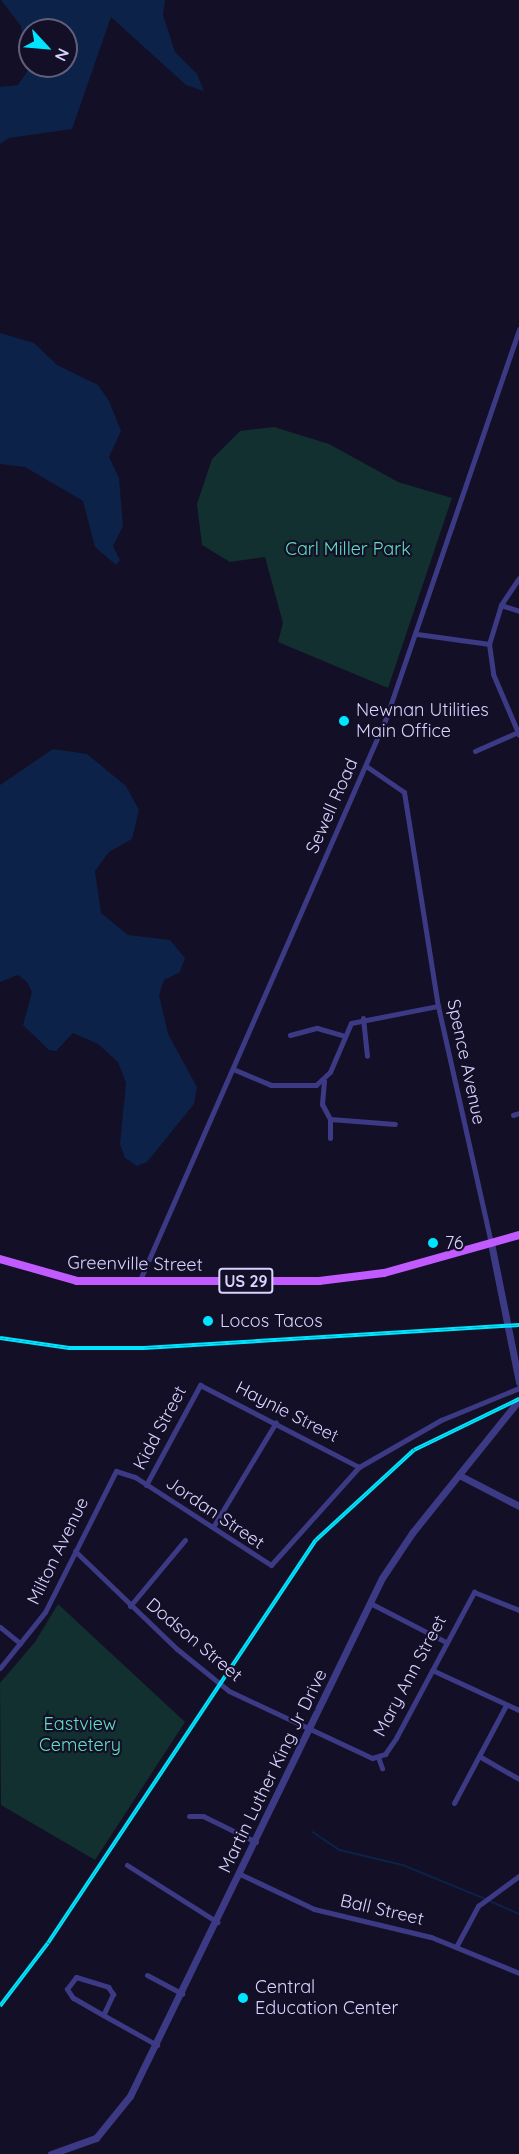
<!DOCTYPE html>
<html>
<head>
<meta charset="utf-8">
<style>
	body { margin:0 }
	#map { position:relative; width:519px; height:2154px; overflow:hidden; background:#130f26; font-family:Quicksand,sans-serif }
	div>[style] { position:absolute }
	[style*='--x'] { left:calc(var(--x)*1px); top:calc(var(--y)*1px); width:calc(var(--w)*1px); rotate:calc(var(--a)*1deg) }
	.green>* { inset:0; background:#12302f }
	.water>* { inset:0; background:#0c2248 }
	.stream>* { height:1.5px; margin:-0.75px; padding:0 0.75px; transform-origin:0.75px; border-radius:0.75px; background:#0c2248 }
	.minor>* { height:5px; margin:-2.5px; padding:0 2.5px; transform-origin:2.5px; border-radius:2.5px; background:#3d3a85 }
	.tertiary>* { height:7px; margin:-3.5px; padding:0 3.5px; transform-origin:3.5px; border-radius:3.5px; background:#3d3a85 }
	.primary>* { height:8px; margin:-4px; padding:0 4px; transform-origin:4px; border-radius:4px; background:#c25bff }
	.rail>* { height:4px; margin-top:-2px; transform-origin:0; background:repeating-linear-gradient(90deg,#130f26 0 4.5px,#00e5ff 0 9px); box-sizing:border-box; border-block:2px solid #00e5ff }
	.dots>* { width:16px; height:16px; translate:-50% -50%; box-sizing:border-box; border:3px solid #130f26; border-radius:50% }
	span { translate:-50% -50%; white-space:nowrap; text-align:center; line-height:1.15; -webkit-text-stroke:4.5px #130f26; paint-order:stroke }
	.shield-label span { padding:2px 4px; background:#130f26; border:2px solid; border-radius:4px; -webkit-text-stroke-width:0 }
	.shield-label { font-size:16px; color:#d9d4ff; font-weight:700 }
	.park-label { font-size:18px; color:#5fe0c0 }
	.poi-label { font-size:18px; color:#d9d4ff }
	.left { translate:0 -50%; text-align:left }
	.street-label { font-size:18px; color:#d9d4ff }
	.north { position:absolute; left:18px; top:18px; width:60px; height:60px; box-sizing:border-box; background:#130f26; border:2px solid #625e7d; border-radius:50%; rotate:116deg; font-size:16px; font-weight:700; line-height:24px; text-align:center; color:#d9d4ff }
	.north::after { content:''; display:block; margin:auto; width:21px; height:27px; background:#00e5ff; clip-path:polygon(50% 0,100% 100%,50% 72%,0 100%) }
</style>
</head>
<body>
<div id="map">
	<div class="green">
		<i style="clip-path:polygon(274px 427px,329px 444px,398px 482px,452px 498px,388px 688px,278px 642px,283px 623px,265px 557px,230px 562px,202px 545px,197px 504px,212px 459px,240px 431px)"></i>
		<i style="clip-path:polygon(58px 1604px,185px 1722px,95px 1860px,1px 1805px,0 1683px,35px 1642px)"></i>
	</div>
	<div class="water">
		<i style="clip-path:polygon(evenodd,1px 0,165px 0,163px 15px,175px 52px,197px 74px,204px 91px,186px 85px,111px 17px,72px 129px,9px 138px,0 144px,0 87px,18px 85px,28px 70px,21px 26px,1px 0,30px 30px,66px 30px,66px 66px,30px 66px,30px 30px)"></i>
		<i style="clip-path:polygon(0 333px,34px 343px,57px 365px,98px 385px,109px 401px,121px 431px,109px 457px,119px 478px,123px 526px,113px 546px,120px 560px,116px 565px,95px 547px,83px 501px,25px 467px,0 464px)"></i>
		<i style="clip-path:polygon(53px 749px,87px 754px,126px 786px,139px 810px,132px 839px,109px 852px,95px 871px,101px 913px,128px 935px,170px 940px,185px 958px,180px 972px,164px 980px,159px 995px,168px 1034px,197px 1087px,194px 1104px,147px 1162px,137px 1166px,125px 1158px,120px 1144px,126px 1083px,118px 1062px,98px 1044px,73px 1033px,56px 1051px,49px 1050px,23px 1025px,32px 992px,27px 982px,18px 975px,0 982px,0 785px)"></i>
	</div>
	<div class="stream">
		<i style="--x:313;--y:1832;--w:32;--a:34"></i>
		<i style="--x:340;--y:1850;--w:65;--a:13.4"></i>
		<i style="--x:403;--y:1865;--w:90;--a:22.3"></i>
		<i style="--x:490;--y:1901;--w:32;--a:24"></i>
	</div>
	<div class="minor">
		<i style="--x:519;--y:578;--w:32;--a:124"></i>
		<i style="--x:501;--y:605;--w:41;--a:107.1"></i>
		<i style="--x:489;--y:644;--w:30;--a:82"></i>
		<i style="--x:493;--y:674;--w:66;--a:66.9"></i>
		<i style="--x:501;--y:605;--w:19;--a:18"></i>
		<i style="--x:417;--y:634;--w:73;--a:7.9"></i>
		<i style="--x:475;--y:751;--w:47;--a:-23.8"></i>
		<i style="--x:366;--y:766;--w:46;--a:34.4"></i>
		<i style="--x:404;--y:792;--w:217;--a:81"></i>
		<i style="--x:438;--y:1006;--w:243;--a:77.4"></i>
		<i style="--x:363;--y:1018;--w:38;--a:84"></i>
		<i style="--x:290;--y:1035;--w:28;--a:-15"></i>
		<i style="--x:317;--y:1028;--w:26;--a:16"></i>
		<i style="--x:233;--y:1069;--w:41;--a:22.8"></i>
		<i style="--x:271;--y:1085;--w:45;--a:0"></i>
		<i style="--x:316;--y:1085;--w:19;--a:-43"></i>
		<i style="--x:330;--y:1072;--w:53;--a:-66.8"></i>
		<i style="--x:351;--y:1023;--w:89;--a:-11.1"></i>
		<i style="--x:324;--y:1081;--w:23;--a:95"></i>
		<i style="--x:322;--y:1104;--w:17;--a:62"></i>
		<i style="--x:330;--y:1119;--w:65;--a:4.4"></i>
		<i style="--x:513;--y:1115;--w:6;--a:-18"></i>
		<i style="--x:330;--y:1138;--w:19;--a:-90"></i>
		<i style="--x:139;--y:1282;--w:616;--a:-66.35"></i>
		<i style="--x:386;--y:718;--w:411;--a:-71.1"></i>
		<i style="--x:146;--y:1485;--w:114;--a:-61.6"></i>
		<i style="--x:200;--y:1385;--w:179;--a:27.3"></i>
		<i style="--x:213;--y:1527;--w:122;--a:-59"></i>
		<i style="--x:75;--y:1551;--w:141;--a:43.9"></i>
		<i style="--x:177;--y:1649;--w:67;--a:38.9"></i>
		<i style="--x:229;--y:1691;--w:158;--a:25.1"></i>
		<i style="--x:372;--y:1758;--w:14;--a:-17"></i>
		<i style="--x:385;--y:1754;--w:19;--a:-55"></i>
		<i style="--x:396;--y:1738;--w:166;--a:-61.9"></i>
		<i style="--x:474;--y:1592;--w:48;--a:21.8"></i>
		<i style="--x:370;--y:1603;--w:85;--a:27.2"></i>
		<i style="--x:130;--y:1606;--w:86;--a:-50.2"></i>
		<i style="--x:0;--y:1627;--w:26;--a:39"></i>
		<i style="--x:0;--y:1668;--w:72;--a:-51.2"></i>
		<i style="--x:45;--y:1612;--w:158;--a:-63.3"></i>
		<i style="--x:116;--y:1471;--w:20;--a:18"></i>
		<i style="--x:135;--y:1477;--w:162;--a:32.9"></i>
		<i style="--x:271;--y:1565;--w:132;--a:-48.1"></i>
		<i style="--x:359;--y:1467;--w:95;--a:-29.8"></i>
		<i style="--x:441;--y:1420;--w:84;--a:-22.3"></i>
		<i style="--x:432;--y:1670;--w:96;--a:24.7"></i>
		<i style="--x:479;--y:1756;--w:46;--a:29.9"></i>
		<i style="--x:378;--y:1757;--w:12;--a:70"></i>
		<i style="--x:454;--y:1803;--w:111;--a:-62"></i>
		<i style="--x:189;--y:1816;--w:14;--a:0"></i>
		<i style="--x:203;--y:1816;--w:59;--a:26.1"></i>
		<i style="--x:127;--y:1865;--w:107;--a:32.3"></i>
		<i style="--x:240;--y:1874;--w:82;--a:25.3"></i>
		<i style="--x:314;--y:1909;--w:120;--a:13.5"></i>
		<i style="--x:431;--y:1937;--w:95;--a:22.2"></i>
		<i style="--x:456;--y:1947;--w:47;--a:-61.8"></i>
		<i style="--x:478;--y:1906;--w:51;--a:-36.2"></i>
		<i style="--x:147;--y:1975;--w:40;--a:28"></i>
		<i style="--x:76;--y:1977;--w:34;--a:17"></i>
		<i style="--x:108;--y:1987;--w:9;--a:54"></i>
		<i style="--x:113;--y:1994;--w:23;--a:115"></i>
		<i style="--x:103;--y:2015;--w:34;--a:-150"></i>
		<i style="--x:73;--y:1998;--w:11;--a:-124"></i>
		<i style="--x:67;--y:1989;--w:15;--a:-53"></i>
		<i style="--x:103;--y:2015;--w:62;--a:29.1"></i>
	</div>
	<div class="tertiary">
		<i style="--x:491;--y:1243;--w:142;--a:78.6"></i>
		<i style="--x:459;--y:1475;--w:68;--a:27.3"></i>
		<i style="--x:51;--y:2154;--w:48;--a:-19.6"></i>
		<i style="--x:96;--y:2138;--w:54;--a:-51"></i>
		<i style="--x:130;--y:2096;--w:576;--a:-64.06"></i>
		<i style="--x:382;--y:1578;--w:54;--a:-56.3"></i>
		<i style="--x:412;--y:1533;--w:171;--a:-51.2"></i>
	</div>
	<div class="primary">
		<i style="--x:0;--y:1259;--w:80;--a:15.9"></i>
		<i style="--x:77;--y:1281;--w:242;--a:0"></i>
		<i style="--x:319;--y:1281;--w:65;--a:-7"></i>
		<i style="--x:384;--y:1273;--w:140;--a:-15.7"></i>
	</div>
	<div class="rail">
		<i style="--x:0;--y:1338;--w:70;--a:8.2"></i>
		<i style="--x:69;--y:1348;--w:75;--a:0"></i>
		<i style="--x:144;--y:1348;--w:376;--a:-3.5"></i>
		<i style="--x:0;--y:2006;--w:79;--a:-52.7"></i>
		<i style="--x:48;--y:1943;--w:484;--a:-56.4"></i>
		<i style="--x:316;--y:1540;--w:133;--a:-42.6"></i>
		<i style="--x:414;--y:1450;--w:117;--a:-25.9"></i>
	</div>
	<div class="dots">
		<i style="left:344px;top:721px;background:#00e5ff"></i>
		<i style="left:433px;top:1243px;background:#00e5ff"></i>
		<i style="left:208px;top:1321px;background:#00e5ff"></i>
		<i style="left:243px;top:1998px;background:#00e5ff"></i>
	</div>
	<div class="shield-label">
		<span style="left:246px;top:1281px">US 29</span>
	</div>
	<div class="park-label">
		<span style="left:348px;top:549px">Carl Miller Park</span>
		<span style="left:80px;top:1735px">Eastview<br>Cemetery</span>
	</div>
	<div class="poi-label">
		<span class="left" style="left:356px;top:721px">Newnan Utilities<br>Main Office</span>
		<span class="left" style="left:445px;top:1243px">76</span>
		<span class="left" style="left:220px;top:1321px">Locos Tacos</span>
		<span class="left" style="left:255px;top:1998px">Central<br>Education Center</span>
	</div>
	<div class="street-label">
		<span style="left:332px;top:806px;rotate:-66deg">Sewell Road</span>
		<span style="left:466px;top:1062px;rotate:78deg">Spence Avenue</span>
		<span style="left:135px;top:1264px;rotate:1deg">Greenville Street</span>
		<span style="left:287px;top:1412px;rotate:27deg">Haynie Street</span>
		<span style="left:160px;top:1428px;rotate:-62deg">Kidd Street</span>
		<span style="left:215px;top:1513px;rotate:34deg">Jordan Street</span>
		<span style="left:58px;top:1551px;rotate:-64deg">Milton Avenue</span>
		<span style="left:194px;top:1640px;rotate:40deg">Dodson Street</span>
		<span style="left:410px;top:1676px;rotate:-62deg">Mary Ann Street</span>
		<span style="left:273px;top:1771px;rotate:-64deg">Martin Luther King Jr Drive</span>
		<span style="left:382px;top:1910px;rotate:13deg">Ball Street</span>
	</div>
	<div class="north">N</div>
</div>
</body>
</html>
